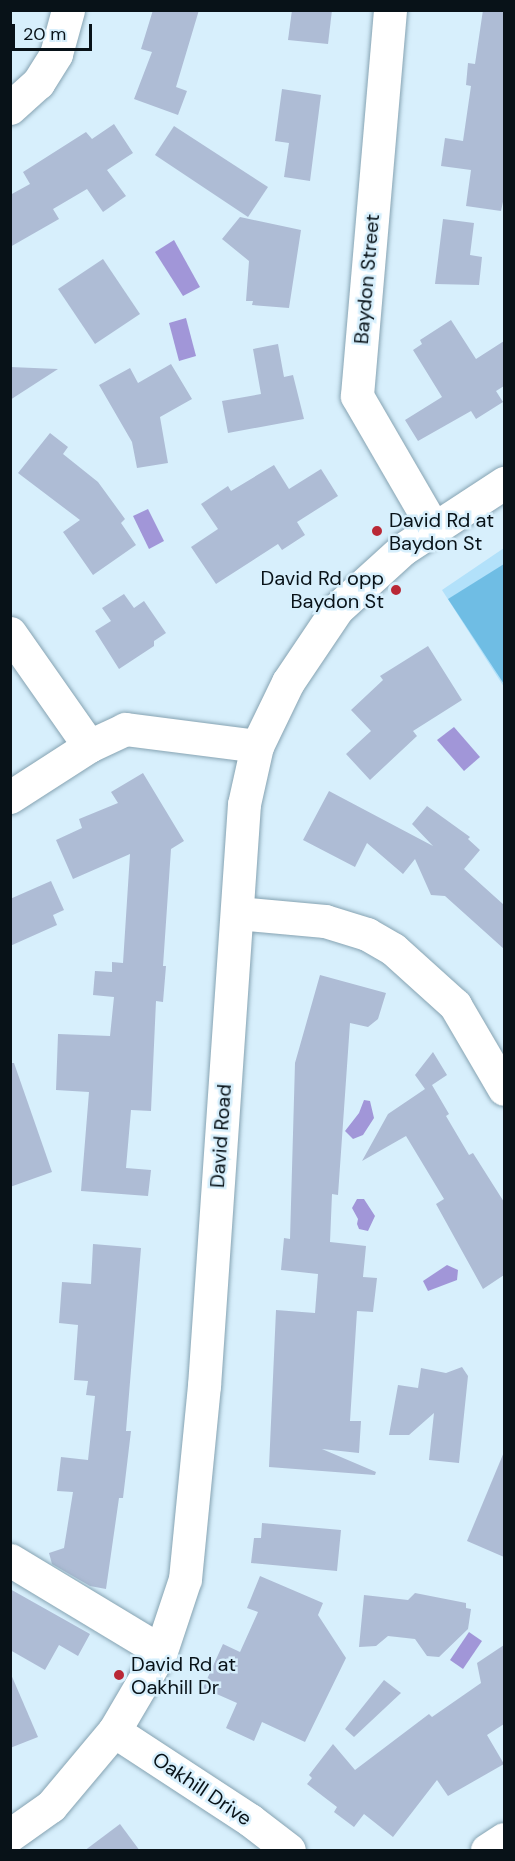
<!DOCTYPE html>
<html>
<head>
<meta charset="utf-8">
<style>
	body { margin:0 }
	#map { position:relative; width:515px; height:1861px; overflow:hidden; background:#d7effc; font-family:"DM Sans",sans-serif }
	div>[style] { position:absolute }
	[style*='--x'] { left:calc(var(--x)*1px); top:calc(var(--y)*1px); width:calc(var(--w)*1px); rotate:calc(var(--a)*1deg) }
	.green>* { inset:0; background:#b2e1fa }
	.forest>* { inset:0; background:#6fbde4 }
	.water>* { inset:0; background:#a196d8 }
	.building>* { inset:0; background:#aebcd5 }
	.roads { filter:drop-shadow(0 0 2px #86a3b2) drop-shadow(0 0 2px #86a3b2) }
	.minor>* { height:33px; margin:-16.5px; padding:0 16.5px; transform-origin:16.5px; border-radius:16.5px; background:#fff }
	.dots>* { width:16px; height:16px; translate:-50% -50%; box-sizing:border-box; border:3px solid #d7effc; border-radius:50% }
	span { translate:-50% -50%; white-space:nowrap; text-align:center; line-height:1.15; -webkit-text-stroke:5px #d7effc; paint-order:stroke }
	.street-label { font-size:20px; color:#081218 }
	.poi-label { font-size:20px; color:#081218 }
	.left { translate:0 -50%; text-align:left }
	.right { translate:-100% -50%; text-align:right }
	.frame { position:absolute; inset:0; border:12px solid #081218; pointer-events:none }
	.scale { position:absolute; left:12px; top:24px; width:80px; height:27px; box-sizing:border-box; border:3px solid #081218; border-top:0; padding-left:8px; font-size:18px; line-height:21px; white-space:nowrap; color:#081218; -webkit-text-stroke:4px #d7effc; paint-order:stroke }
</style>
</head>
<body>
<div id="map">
	<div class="green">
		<i style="clip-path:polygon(504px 548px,504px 687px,442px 590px)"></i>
	</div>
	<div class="forest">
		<i style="clip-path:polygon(504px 564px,504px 684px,448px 599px)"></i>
	</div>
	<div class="water">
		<i style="clip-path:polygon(174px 240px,200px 287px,183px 296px,155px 252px)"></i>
		<i style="clip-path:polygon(186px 318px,196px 356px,179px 361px,169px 323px)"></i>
		<i style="clip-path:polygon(148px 509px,164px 541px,149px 549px,133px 516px)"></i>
		<i style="clip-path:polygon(454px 727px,480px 757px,464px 771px,437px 740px)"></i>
		<i style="clip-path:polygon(364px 1100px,370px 1101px,374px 1118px,363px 1135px,353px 1139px,345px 1131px,359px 1113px)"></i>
		<i style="clip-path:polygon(357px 1199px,364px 1199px,375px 1216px,368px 1231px,359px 1229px,357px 1224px,358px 1219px,352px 1208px)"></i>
		<i style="clip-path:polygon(447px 1265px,458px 1270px,457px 1280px,428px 1291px,423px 1281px)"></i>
		<i style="clip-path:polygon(469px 1632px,482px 1641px,463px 1669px,450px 1660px)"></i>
	</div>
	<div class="building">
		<i style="clip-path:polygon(153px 10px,199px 10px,176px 87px,187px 91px,178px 115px,134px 99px,152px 52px,141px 49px)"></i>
		<i style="clip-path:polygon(292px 10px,332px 10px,328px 44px,288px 40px)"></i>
		<i style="clip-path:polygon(483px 10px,504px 10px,504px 197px,501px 211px,466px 206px,471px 170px,441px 166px,445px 138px,463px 141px,471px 86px,466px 85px,468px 63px,475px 64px)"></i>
		<i style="clip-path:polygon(282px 89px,321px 95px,310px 181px,284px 177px,289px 143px,275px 141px)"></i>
		<i style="clip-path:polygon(114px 124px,133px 153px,107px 170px,126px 196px,103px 212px,87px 189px,53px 209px,59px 219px,10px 247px,10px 195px,30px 184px,23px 172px,86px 132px,92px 139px)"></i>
		<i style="clip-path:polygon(174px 126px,268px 187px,248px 217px,155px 155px)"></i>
		<i style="clip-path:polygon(240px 217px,301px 230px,289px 308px,252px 305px,253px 301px,246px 301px,249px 261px,222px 239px)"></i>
		<i style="clip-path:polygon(443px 219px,474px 223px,470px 255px,482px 257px,479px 285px,435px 284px)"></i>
		<i style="clip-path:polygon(103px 259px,140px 314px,95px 344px,58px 289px)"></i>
		<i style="clip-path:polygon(451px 320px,476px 359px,504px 341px,504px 386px,496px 391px,503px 402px,476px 419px,471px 411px,418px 441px,405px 420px,442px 397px,413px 350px,422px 344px,420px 340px)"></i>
		<i style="clip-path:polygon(278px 344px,284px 377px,293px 375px,304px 419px,228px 433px,222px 401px,261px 394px,253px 349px)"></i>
		<i style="clip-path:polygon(171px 364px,192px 399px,160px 417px,168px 463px,137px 468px,132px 442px,99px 385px,130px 368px,138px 383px)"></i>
		<i style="clip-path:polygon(10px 367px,58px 369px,10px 400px)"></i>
		<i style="clip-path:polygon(50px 433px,68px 447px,63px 454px,98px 482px,125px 519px,121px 523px,136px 545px,93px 575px,63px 532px,80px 520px,18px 473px)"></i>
		<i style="clip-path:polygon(274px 465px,289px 489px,321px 469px,338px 496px,297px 522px,305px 535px,282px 550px,278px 544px,216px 584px,191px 547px,218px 529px,201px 504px,228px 486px,231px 491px)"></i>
		<i style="clip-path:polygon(124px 594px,134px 608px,144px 601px,166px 633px,154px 641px,154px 646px,119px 669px,95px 631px,111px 621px,102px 608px)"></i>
		<i style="clip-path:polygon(428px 646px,462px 700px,413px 731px,417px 736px,370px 780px,346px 754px,371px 731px,351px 710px,383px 680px,380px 676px)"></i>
		<i style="clip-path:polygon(143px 773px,184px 841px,171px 849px,163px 966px,166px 966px,163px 1002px,156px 1001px,151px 1111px,131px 1110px,126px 1168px,151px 1170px,148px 1196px,81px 1191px,89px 1092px,56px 1090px,58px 1034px,110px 1036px,114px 997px,93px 995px,95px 971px,112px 972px,112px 962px,123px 963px,130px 854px,73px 879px,56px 840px,82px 828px,79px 819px,118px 803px,111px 792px)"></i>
		<i style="clip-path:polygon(329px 791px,433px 846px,412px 824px,427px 806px,470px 837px,468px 839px,480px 850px,464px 869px,504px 905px,504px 949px,445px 896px,431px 895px,415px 859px,403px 874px,367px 843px,355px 867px,303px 840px)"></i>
		<i style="clip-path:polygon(51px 881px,64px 910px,53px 915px,57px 925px,10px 946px,10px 899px)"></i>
		<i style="clip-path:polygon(320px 975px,386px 993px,378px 1019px,368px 1027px,350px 1023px,338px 1195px,332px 1194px,330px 1242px,366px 1246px,363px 1277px,377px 1278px,373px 1312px,357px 1311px,350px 1421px,361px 1421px,359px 1453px,322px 1449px,376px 1472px,375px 1475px,269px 1467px,276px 1310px,315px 1313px,318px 1274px,281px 1270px,284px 1238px,290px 1239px,295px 1063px)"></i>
		<i style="clip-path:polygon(433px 1052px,447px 1075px,432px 1085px,449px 1114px,446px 1116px,469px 1155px,473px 1153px,504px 1202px,504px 1275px,483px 1289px,436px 1204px,444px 1199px,406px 1136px,362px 1161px,388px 1114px,425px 1089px,415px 1075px)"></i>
		<i style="clip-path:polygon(10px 1063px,14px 1063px,52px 1172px,10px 1187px)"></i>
		<i style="clip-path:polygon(93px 1244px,141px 1248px,126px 1431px,131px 1431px,123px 1498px,119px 1498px,106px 1589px,90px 1586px,52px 1564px,49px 1553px,64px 1548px,73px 1492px,57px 1491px,61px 1457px,88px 1460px,95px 1396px,86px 1395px,88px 1381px,74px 1380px,78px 1325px,59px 1323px,62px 1282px,91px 1284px)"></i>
		<i style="clip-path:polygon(462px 1367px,468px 1376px,459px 1463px,429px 1460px,434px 1413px,409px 1435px,389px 1435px,398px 1385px,418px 1388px,421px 1368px,446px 1373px)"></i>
		<i style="clip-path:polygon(504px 1452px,504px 1557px,467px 1541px)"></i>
		<i style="clip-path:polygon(262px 1523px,341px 1530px,337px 1571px,251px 1563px,254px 1538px,261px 1538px)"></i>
		<i style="clip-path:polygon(260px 1576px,323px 1603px,318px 1615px,346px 1658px,305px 1742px,262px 1722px,254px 1741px,226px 1728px,237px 1703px,203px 1688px,223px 1644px,240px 1652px,258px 1612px,247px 1608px)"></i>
		<i style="clip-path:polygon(10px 1589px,90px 1634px,78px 1656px,59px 1645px,45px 1670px,10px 1650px)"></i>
		<i style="clip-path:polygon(415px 1593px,466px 1603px,466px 1608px,471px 1609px,468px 1629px,439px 1657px,427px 1656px,415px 1639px,388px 1636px,376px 1646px,359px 1647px,364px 1595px,408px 1600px)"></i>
		<i style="clip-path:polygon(504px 1645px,504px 1724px,487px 1735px,504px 1764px,448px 1796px,437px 1780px,393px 1837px,364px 1814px,354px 1827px,334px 1812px,337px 1807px,307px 1784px,312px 1778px,309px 1775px,333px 1744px,355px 1770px,429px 1714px,432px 1717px,481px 1683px,477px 1663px)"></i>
		<i style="clip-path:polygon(10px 1672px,38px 1737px,10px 1748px)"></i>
		<i style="clip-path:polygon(384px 1680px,401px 1693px,354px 1737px,345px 1729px)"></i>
		<i style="clip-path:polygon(120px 1824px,140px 1851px,84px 1851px)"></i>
	</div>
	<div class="roads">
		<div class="minor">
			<i style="--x:390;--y:10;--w:387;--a:94.9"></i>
			<i style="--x:357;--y:396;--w:151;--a:59.9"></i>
			<i style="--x:10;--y:108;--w:38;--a:-42"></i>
			<i style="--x:38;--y:83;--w:34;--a:-58"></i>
			<i style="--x:56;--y:54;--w:46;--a:-74.7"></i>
			<i style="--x:10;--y:633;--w:138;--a:55"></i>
			<i style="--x:10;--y:797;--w:94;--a:-32.8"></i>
			<i style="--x:89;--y:746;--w:40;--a:-25"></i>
			<i style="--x:125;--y:729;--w:133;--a:7.3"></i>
			<i style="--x:237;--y:913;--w:88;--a:5.2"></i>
			<i style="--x:325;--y:921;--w:44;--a:17.2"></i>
			<i style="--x:367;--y:934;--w:30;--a:30"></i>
			<i style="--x:393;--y:949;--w:84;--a:42.1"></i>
			<i style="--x:455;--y:1005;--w:97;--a:59.7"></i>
			<i style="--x:10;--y:1560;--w:176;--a:31.1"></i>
			<i style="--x:114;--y:1731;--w:163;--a:33.2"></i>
			<i style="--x:250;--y:1820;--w:49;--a:37.6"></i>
			<i style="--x:10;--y:1835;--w:50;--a:-35.3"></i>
			<i style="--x:51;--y:1806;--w:98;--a:-50"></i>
			<i style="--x:114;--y:1731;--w:93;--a:-59.6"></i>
			<i style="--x:161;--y:1651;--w:76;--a:-71.6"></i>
			<i style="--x:185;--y:1579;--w:194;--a:-84.4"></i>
			<i style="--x:204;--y:1386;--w:583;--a:-86.07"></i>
			<i style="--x:244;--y:804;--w:59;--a:-77.4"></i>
			<i style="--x:257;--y:746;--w:71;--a:-64.2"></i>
			<i style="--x:288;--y:682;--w:88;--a:-56.1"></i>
			<i style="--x:337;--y:609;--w:89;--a:-42.3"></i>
			<i style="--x:403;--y:549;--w:121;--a:-33.2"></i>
			<i style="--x:487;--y:1850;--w:20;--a:-33"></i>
		</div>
	</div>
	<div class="dots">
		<i style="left:377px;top:531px;background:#b92836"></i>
		<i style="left:396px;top:590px;background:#b92836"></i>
		<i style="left:119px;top:1675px;background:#b92836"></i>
	</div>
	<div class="street-label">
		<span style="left:367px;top:279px;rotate:-85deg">Baydon Street</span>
		<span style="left:221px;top:1136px;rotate:-86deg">David Road</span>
		<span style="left:202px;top:1789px;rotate:34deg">Oakhill Drive</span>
	</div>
	<div class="poi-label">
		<span class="left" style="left:389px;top:532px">David Rd at<br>Baydon St</span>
		<span class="right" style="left:384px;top:590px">David Rd opp<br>Baydon St</span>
		<span class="left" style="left:131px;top:1676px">David Rd at<br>Oakhill Dr</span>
	</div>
	<div class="frame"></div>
	<div class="scale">20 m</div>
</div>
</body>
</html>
